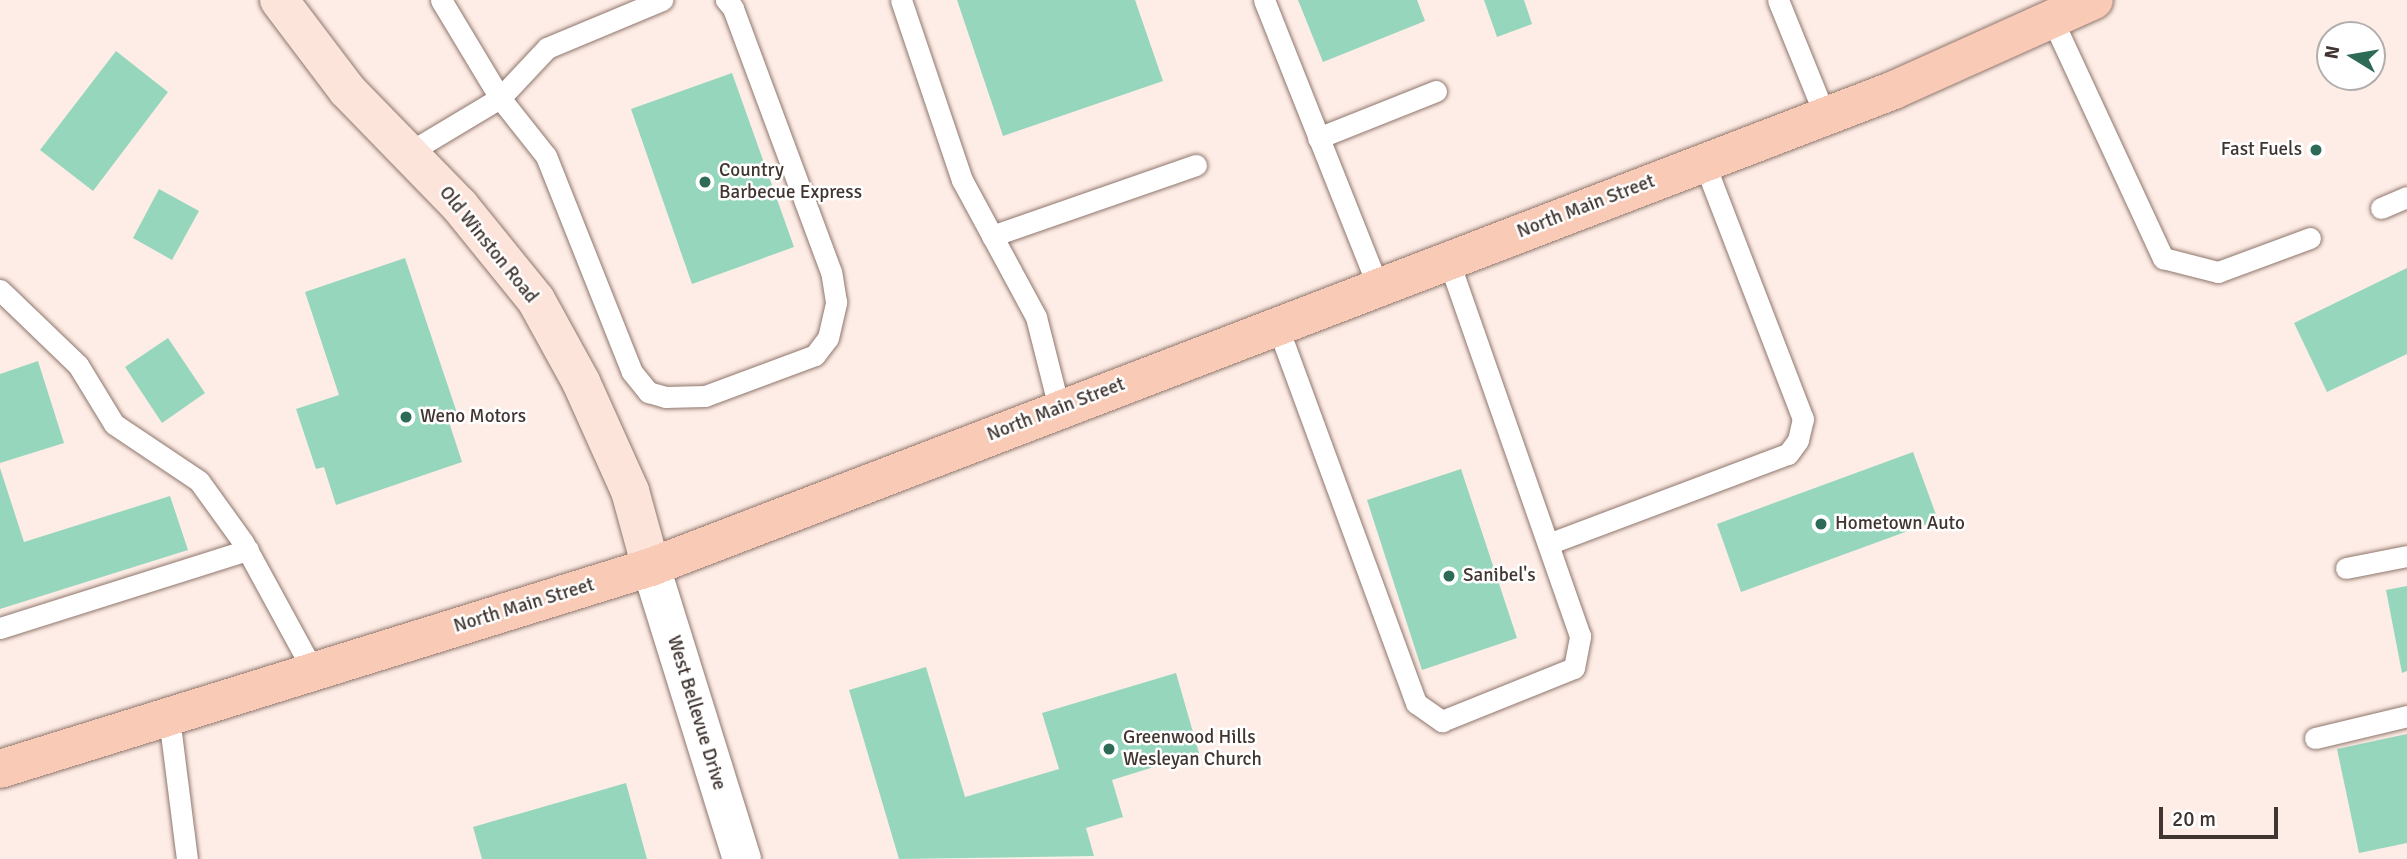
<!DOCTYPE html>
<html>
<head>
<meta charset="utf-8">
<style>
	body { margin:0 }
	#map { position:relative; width:2407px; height:859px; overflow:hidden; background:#feede6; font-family:Signika,sans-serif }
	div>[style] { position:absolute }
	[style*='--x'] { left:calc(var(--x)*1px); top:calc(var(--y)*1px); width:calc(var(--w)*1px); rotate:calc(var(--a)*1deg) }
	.building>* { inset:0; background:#95d6bd }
	.roads { filter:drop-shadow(0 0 2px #8e766c) drop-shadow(0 0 2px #8e766c) }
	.lane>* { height:21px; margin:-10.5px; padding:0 10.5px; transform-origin:10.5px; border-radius:10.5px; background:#fff }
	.street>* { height:38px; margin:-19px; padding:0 19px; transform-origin:19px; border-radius:19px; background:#fff }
	.secondary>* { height:38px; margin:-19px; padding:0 19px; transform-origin:19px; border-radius:19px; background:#fce4db }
	.primary>* { height:38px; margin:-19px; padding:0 19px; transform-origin:19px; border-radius:19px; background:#f9cab6 }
	.dots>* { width:19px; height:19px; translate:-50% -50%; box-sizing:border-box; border:4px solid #fff; border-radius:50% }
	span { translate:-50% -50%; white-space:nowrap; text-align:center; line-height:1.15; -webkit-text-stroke:5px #fff; paint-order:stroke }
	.poi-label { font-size:19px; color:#403530 }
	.right { translate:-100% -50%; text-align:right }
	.left { translate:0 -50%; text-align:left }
	.street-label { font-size:19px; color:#403530 }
	.north { position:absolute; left:2316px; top:21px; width:70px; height:70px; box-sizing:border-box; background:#fff; border:2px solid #b3aeac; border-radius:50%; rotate:281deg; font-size:19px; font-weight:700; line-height:28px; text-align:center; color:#403530 }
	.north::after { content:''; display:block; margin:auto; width:24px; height:32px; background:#2e6b56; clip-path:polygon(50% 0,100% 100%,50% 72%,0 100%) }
	.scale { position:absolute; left:2159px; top:807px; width:119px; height:32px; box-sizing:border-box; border:4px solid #403530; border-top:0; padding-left:9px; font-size:21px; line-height:24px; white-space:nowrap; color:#403530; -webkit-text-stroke:5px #fff; paint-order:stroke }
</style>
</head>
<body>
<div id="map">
	<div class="building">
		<i style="clip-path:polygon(957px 0,1135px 0,1163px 81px,1003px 136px)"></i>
		<i style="clip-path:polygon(1298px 0,1417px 0,1425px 21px,1323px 62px)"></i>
		<i style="clip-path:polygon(1484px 0,1524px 0,1532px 24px,1497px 37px)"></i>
		<i style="clip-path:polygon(116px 51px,168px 92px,93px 191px,40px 150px)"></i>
		<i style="clip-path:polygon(732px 73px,794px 247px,692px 284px,631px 109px)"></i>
		<i style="clip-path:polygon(159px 189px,199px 211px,172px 260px,133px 238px)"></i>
		<i style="clip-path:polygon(405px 258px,458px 416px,448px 419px,462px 462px,336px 505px,324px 467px,316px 469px,296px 409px,339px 395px,305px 292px)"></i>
		<i style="clip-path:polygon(2407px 268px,2407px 354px,2327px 392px,2294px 323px)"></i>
		<i style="clip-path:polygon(168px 338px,205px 393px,162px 423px,125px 367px)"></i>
		<i style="clip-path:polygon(38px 361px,64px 443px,0 463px,0 374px)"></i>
		<i style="clip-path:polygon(1913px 452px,1938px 520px,1741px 592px,1717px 524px)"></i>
		<i style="clip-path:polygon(0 468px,24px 542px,170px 496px,188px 550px,0 609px)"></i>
		<i style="clip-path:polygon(1461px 469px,1517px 638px,1422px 670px,1367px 500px)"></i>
		<i style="clip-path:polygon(2407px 586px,2407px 671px,2402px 673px,2386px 590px)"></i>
		<i style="clip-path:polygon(926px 667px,965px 797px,1059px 769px,1042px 713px,1176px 673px,1199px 753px,1112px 780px,1123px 817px,1086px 828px,1094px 856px,899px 859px,849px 690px)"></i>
		<i style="clip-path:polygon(2407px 734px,2407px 843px,2359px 853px,2337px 749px)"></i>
		<i style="clip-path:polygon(626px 783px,647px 859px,482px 859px,473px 827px)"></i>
	</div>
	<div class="roads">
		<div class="lane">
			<i style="--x:441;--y:0;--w:114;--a:59"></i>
			<i style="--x:500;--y:98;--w:74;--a:51.6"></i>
			<i style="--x:546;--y:156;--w:232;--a:68.3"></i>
			<i style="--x:632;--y:372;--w:26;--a:51"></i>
			<i style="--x:648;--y:392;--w:18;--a:16"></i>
			<i style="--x:665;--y:397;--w:40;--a:-1.4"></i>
			<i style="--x:705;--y:396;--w:117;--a:-20.4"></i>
			<i style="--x:815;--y:355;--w:21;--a:-53"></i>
			<i style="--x:828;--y:338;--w:37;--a:-77"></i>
			<i style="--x:836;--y:302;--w:30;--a:-99"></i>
			<i style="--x:831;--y:272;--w:282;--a:-110.4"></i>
			<i style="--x:733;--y:8;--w:11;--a:-131"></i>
			<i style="--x:901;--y:0;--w:190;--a:71.3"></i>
			<i style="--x:962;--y:180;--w:156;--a:61.6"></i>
			<i style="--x:1036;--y:317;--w:94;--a:75.8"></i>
			<i style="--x:1264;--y:0;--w:309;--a:68.3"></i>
			<i style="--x:1778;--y:0;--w:125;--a:67.9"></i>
			<i style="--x:2052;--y:19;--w:264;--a:65.1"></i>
			<i style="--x:2163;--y:258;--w:57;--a:14.3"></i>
			<i style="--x:2218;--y:272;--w:98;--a:-20.3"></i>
			<i style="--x:1318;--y:138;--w:127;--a:-21.7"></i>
			<i style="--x:408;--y:153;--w:107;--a:-30.9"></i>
			<i style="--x:500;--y:98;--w:69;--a:-46.8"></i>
			<i style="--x:547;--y:48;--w:125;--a:-22.7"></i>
			<i style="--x:2381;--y:208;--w:28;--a:-23"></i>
			<i style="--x:992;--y:236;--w:216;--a:-19.2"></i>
			<i style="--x:0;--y:290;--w:108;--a:43.9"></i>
			<i style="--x:78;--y:365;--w:69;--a:58.6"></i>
			<i style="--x:114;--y:424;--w:102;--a:33.8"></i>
			<i style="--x:199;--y:481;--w:75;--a:54.2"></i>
			<i style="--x:243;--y:542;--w:148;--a:61.4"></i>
			<i style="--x:1277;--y:325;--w:403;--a:69.8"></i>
			<i style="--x:1416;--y:703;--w:32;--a:35"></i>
			<i style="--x:1442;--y:721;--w:142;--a:-21.9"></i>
			<i style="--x:1574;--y:668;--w:33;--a:-79"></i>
			<i style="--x:1580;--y:636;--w:398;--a:-109.3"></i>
			<i style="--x:1548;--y:544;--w:256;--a:-20.6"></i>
			<i style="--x:1788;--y:454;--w:17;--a:-54"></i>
			<i style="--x:1798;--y:440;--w:22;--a:-77"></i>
			<i style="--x:1803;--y:419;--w:275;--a:-111.1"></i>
			<i style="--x:2346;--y:568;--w:62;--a:-11.1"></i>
			<i style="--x:0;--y:628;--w:260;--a:-17.5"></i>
			<i style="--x:169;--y:717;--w:143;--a:82.8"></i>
			<i style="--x:2315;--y:738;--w:95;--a:-13.4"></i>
		</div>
		<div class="street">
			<i style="--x:651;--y:567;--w:306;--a:72.7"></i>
		</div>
		<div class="secondary">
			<i style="--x:279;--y:0;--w:113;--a:52.9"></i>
			<i style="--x:347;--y:90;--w:161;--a:45.8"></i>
			<i style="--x:459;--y:205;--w:122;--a:51"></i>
			<i style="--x:536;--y:300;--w:94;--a:61.2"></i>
			<i style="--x:581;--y:382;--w:120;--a:65.8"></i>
			<i style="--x:630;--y:491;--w:79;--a:74.6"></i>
		</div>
		<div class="primary">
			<i style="--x:0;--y:769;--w:682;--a:-17.24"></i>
			<i style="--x:651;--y:567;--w:1331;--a:-20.99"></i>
			<i style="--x:1894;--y:90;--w:219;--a:-24.2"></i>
		</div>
	</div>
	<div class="dots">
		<i style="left:2316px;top:150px;background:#2e6b56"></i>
		<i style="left:705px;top:182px;background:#2e6b56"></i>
		<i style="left:406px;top:417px;background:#2e6b56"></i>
		<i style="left:1821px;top:524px;background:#2e6b56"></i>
		<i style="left:1449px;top:576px;background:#2e6b56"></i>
		<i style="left:1109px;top:749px;background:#2e6b56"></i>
	</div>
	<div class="poi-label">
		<span class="right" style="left:2302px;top:150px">Fast Fuels</span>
		<span class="left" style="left:719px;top:182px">Country<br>Barbecue Express</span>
		<span class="left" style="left:420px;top:417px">Weno Motors</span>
		<span class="left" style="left:1835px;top:524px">Hometown Auto</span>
		<span class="left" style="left:1463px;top:576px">Sanibel's</span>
		<span class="left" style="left:1123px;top:749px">Greenwood Hills<br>Wesleyan Church</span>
	</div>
	<div class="street-label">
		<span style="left:1586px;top:207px;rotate:-21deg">North Main Street</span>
		<span style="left:488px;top:245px;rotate:51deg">Old Winston Road</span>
		<span style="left:1056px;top:410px;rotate:-21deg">North Main Street</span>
		<span style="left:524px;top:606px;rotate:-17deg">North Main Street</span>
		<span style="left:696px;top:713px;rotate:73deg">West Bellevue Drive</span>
	</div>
	<div class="north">N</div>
	<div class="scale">20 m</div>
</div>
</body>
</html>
